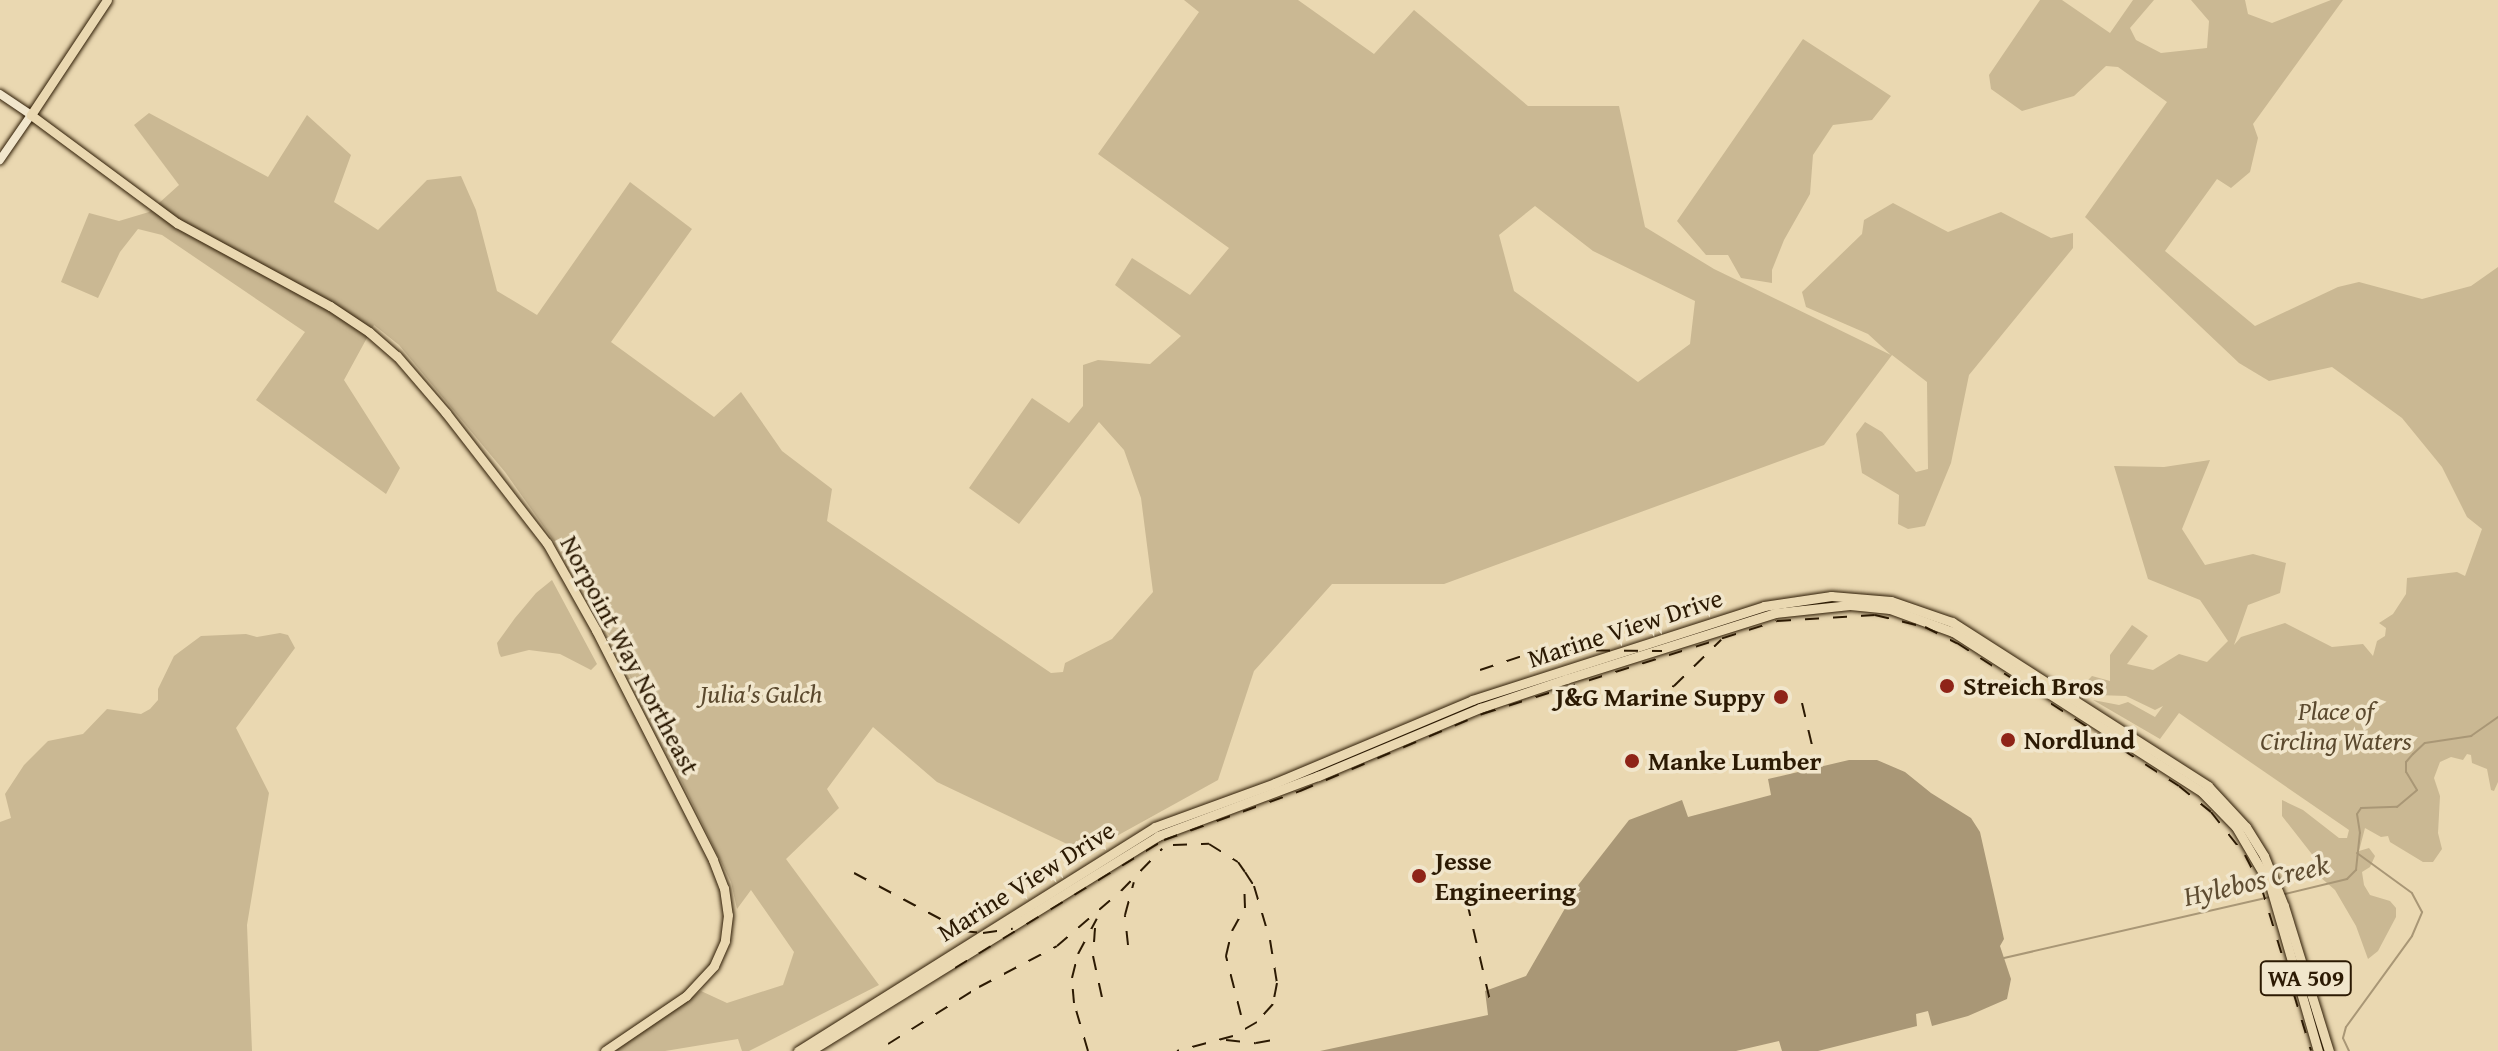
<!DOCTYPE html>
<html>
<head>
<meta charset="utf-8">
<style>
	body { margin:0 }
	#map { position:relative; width:2498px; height:1051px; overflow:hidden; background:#ead8b1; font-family:"Gentium Book Plus",serif }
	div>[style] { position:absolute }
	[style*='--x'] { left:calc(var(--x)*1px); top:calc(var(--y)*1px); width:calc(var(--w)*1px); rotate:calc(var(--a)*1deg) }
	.green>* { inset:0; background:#cab893 }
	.water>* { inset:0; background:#a99776 }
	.stream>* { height:2px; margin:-1px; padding:0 1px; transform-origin:1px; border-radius:1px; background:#a99776 }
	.roads { filter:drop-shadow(0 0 2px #2c1a03) drop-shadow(0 0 2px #2c1a03) }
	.secondary>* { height:8px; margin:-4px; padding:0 4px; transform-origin:4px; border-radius:4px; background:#f1e6cc }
	.primary>* { height:9px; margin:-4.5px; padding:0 4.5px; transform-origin:4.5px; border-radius:4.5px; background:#ead8b1 }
	.rail>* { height:2px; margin-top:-1px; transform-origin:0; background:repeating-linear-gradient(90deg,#2c1a03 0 14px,transparent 0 28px) }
	.dots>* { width:22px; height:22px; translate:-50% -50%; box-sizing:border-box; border:4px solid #f1e6cc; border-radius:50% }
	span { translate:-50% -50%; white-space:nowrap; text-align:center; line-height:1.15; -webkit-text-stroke:7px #f1e6cc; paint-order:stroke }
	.shield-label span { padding:2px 6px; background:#f1e6cc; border:2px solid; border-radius:6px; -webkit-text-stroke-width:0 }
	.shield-label { font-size:24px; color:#2c1a03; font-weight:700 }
	.street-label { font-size:26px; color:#2c1a03 }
	.poi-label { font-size:26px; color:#2c1a03; font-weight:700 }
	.left { translate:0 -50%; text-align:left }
	.right { translate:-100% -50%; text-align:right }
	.park-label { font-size:26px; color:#5b492e; font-style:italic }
	.water-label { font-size:28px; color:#5e4c31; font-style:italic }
</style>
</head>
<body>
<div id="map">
	<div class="green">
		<i style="clip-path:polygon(evenodd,1184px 0,1298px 0,1374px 54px,1414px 10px,1528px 106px,1619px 106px,1645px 227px,1714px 269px,1891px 355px,1868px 334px,1806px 307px,1802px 292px,1862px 234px,1864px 220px,1893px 203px,1948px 232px,2001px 212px,2051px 238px,2073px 233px,2073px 248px,1969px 375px,1951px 463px,1925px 526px,1908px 529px,1898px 524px,1899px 495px,1862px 473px,1856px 434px,1865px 422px,1882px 432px,1916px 472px,1928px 469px,1927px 382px,1892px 355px,1824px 445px,1444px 584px,1332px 584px,1254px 671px,1218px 780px,1086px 853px,937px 782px,873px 727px,827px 789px,839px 808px,786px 859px,879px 985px,749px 1051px,742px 1051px,738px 1039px,665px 1051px,615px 1051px,701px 991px,727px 1003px,783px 985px,794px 952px,751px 890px,737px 909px,731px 882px,615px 646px,566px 558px,505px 472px,399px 345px,374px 325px,344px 380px,400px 468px,386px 494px,256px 400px,305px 332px,162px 235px,138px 229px,120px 252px,98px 298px,61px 282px,89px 213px,119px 221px,149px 212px,179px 185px,134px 125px,149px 113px,268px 177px,307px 115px,351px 155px,334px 202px,378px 230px,427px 180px,461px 176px,476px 210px,497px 291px,537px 315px,630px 182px,692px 229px,611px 342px,714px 417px,741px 392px,782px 451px,832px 489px,827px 521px,1051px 673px,1063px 672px,1065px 663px,1112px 639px,1153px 592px,1141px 498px,1124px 450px,1099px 422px,1019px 524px,969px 488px,1032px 398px,1069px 423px,1083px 406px,1083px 365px,1098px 360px,1150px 364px,1181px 336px,1115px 285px,1132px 258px,1190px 295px,1229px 248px,1098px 154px,1199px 12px,1184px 0,1535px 206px,1593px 251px,1695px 301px,1690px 344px,1638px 382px,1514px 291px,1499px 235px,1535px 206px)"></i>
		<i style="clip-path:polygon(2040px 0,2062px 0,2110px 33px,2133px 0,2154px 0,2130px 28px,2136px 40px,2161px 53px,2207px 48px,2209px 21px,2191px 0,2245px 0,2248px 14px,2272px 23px,2331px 0,2343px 0,2253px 124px,2258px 138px,2250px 172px,2231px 188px,2217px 179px,2165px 251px,2255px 326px,2338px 287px,2359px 282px,2422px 299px,2471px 286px,2498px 267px,2498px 782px,2494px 791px,2491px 790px,2487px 769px,2472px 763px,2471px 755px,2467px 754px,2463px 760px,2451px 757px,2440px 762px,2434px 778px,2440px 796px,2438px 833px,2442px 849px,2433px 862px,2423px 862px,2390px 842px,2388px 836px,2381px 837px,2365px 828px,2359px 851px,2369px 848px,2375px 856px,2370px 867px,2362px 872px,2364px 885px,2370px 895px,2390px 901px,2396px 908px,2396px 917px,2378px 951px,2368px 959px,2356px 926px,2335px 890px,2319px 876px,2318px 862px,2282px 816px,2282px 800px,2303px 810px,2339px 838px,2347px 838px,2349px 830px,2179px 713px,2160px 739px,2093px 700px,2119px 705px,2128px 702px,2155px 717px,2163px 706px,2155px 710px,2126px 696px,2097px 695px,2085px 683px,2092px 676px,2110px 681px,2110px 655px,2132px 625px,2148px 636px,2127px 664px,2153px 670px,2179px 654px,2207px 662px,2228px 641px,2200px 600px,2148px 579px,2114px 466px,2164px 467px,2210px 460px,2182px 529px,2205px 565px,2253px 554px,2286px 563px,2280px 593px,2248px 605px,2234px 645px,2241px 637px,2285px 623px,2332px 647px,2363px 644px,2373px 656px,2377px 641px,2385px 636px,2386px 628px,2379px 623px,2393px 614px,2406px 594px,2407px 578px,2457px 572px,2465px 576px,2482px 529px,2467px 517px,2442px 467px,2402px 418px,2332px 367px,2269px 381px,2239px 363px,2085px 217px,2167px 102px,2118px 67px,2106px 66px,2074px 96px,2022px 111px,1991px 89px,1989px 75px)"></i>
		<i style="clip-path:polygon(1803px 39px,1891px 96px,1872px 120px,1833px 125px,1813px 155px,1810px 194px,1784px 240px,1772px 270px,1772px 283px,1741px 278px,1728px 255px,1706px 255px,1677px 221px)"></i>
		<i style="clip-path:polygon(552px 580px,597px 664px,591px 670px,560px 654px,529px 650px,501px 657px,499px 653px,497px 643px,515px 618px,536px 593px)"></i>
		<i style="clip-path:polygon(280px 633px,288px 635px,295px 648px,236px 728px,269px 793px,247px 925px,252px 1051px,0 1051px,0 822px,11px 818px,5px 794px,24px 765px,48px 741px,83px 734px,107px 709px,141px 714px,150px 709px,158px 700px,158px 689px,174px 656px,201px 636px,246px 634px,257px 637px)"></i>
	</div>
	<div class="water">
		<i style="clip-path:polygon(1849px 760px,1877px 760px,1905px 772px,1931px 793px,1971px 818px,1980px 832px,2004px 939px,2000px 946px,2011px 979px,2007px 999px,1968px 1016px,1932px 1026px,1928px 1011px,1916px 1014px,1917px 1026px,1818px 1051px,1782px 1051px,1779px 1041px,1736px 1051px,1320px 1051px,1488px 1015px,1485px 991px,1526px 976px,1579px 884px,1629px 820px,1682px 800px,1688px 817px,1771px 795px,1768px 779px)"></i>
	</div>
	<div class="stream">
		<i style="--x:2285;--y:894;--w:64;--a:-13.6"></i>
		<i style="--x:2347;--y:879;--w:13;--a:-45"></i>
		<i style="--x:2356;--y:870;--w:37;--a:-84"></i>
		<i style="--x:2360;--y:833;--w:19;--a:-99"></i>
		<i style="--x:2357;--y:814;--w:7;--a:-56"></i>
		<i style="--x:2361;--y:808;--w:36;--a:-2"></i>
		<i style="--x:2397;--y:807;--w:26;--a:-40"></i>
		<i style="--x:2417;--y:790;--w:21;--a:-121"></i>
		<i style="--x:2406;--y:772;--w:10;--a:-90"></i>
		<i style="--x:2406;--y:762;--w:11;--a:-49"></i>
		<i style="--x:2413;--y:754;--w:16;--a:-43"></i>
		<i style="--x:2425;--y:743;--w:47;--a:-8.7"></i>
		<i style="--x:2471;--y:736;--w:33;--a:-35"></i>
		<i style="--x:2004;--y:958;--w:274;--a:-12.9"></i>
		<i style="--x:2349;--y:1051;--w:14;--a:-115"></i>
		<i style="--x:2343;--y:1038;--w:11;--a:-75"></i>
		<i style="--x:2346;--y:1027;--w:112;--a:-54"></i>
		<i style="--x:2412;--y:936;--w:26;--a:-67"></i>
		<i style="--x:2422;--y:912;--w:21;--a:-118"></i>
		<i style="--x:2412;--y:893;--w:68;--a:-144"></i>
	</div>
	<div class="roads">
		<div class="secondary">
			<i style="--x:0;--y:94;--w:37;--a:34"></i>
			<i style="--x:31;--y:115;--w:55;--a:124.6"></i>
		</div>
		<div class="primary">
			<i style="--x:107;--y:0;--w:138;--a:123.5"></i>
			<i style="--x:31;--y:115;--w:182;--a:36.5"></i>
			<i style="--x:177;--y:223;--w:174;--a:28.5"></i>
			<i style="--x:330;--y:306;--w:47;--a:33.7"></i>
			<i style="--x:369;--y:332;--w:37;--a:41"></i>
			<i style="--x:397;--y:356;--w:75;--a:49.3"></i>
			<i style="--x:446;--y:413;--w:165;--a:52.2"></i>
			<i style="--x:547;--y:543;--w:100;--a:60.6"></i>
			<i style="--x:596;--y:630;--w:258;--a:63"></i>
			<i style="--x:713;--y:860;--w:30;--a:69"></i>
			<i style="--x:724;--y:888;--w:27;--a:82"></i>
			<i style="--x:728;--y:915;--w:26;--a:97"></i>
			<i style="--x:725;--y:941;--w:27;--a:114"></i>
			<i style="--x:714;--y:966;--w:41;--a:133"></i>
			<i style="--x:686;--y:996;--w:98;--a:145.8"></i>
			<i style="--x:798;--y:1051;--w:421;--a:-32.1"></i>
			<i style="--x:1155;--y:827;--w:128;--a:-20.1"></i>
			<i style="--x:1275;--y:783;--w:214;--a:-22.8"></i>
			<i style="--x:1472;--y:700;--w:307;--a:-17.8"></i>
			<i style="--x:1764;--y:606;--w:68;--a:-8.5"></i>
			<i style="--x:1831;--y:596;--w:60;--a:4.8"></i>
			<i style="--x:1891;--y:601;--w:65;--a:19"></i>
			<i style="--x:1952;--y:622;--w:304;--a:32.6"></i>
			<i style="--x:2208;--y:786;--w:56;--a:47.2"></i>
			<i style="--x:2246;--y:827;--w:34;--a:58"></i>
			<i style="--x:2264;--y:856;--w:54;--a:68.2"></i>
			<i style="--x:2284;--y:906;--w:152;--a:72.8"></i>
			<i style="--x:810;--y:1051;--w:409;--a:-31.7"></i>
			<i style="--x:1158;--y:836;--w:171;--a:-20.6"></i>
			<i style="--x:1318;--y:776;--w:176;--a:-22.8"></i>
			<i style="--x:1480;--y:708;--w:91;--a:-18.6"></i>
			<i style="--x:1566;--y:679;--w:219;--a:-17.5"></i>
			<i style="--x:1775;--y:613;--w:75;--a:-6.1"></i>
			<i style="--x:1850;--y:605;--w:40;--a:5.7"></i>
			<i style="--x:1890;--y:609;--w:67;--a:20.1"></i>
			<i style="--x:1953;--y:632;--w:296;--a:32.7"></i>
			<i style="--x:2202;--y:792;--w:49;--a:45.8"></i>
			<i style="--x:2236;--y:827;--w:67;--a:59.6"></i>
			<i style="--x:2270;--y:885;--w:173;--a:73.9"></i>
		</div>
	</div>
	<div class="rail">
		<i style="--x:1480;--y:670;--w:63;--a:-18.4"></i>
		<i style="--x:1540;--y:650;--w:122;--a:0.5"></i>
		<i style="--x:1802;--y:703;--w:74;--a:76.7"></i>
		<i style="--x:1619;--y:704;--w:58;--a:-18.1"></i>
		<i style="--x:1674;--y:686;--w:66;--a:-44.4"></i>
		<i style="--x:1173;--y:845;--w:36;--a:-2"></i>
		<i style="--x:1209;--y:844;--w:34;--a:32"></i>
		<i style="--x:1238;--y:862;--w:12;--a:55"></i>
		<i style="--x:1245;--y:872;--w:17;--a:57"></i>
		<i style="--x:1254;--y:886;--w:56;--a:73.5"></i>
		<i style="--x:1270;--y:940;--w:44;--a:80.8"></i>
		<i style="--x:1277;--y:983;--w:21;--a:101"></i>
		<i style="--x:1273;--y:1004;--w:24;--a:132"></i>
		<i style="--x:1257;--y:1022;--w:28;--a:150"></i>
		<i style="--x:1233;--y:1036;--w:58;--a:165"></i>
		<i style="--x:854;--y:873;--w:123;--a:28"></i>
		<i style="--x:963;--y:931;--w:20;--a:6"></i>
		<i style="--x:983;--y:933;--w:30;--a:-8"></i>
		<i style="--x:1467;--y:902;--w:106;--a:76.9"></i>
		<i style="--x:1095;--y:928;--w:28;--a:94"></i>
		<i style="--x:1093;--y:956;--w:52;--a:77.8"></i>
		<i style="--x:1128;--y:945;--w:30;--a:-96"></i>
		<i style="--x:1125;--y:915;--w:34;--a:-75"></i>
		<i style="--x:955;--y:968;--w:245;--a:-31.5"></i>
		<i style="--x:1164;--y:840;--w:145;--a:-19.8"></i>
		<i style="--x:1300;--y:791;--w:198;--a:-22.9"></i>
		<i style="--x:1482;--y:714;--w:309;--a:-17.5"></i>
		<i style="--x:1777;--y:621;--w:98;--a:-3.5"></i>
		<i style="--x:1875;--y:615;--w:51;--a:13.5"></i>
		<i style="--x:1925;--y:627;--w:36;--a:27"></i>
		<i style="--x:1957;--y:643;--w:264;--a:32.8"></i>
		<i style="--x:2179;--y:786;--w:41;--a:39.1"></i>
		<i style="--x:2211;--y:812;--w:55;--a:51.7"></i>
		<i style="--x:2245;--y:855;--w:35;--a:63"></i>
		<i style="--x:2261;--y:886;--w:172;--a:73.1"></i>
		<i style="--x:1241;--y:1015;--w:61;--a:-104.3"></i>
		<i style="--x:1226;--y:956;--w:26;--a:-77"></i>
		<i style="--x:1232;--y:931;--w:26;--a:-61"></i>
		<i style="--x:1245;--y:908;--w:28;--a:-92"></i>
		<i style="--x:1226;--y:1040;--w:30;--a:6"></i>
		<i style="--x:1256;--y:1043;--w:27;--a:-10"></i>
		<i style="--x:888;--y:1044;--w:107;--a:-32.1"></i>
		<i style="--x:979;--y:987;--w:88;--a:-27.7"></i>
		<i style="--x:1057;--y:946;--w:84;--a:-40.7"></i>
		<i style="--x:1121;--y:891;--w:59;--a:-45.7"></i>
		<i style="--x:1088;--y:1051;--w:50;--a:-106.3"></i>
		<i style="--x:1074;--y:1003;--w:25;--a:-95"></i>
		<i style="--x:1072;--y:978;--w:25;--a:-76"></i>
		<i style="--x:1078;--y:954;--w:40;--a:-62"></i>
	</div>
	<div class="dots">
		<i style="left:1947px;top:686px;background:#8f2418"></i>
		<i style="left:1781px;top:697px;background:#8f2418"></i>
		<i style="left:2008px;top:740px;background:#8f2418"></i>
		<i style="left:1632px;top:761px;background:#8f2418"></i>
		<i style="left:1419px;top:876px;background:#8f2418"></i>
	</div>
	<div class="shield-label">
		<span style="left:2306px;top:978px">WA 509</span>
	</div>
	<div class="street-label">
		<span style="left:1625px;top:628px;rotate:-18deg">Marine View Drive</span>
		<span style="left:630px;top:655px;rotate:62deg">Norpoint Way Northeast</span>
		<span style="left:1026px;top:881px;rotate:-32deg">Marine View Drive</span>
	</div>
	<div class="poi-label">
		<span class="left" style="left:1963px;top:686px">Streich Bros</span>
		<span class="right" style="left:1765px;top:697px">J&amp;G Marine Suppy</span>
		<span class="left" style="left:2024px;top:740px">Nordlund</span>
		<span class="left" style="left:1648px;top:761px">Manke Lumber</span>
		<span class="left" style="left:1435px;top:876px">Jesse<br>Engineering</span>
	</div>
	<div class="park-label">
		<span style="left:761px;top:694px">Julia's Gulch</span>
		<span style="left:2336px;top:726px">Place of<br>Circling Waters</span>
	</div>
	<div class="water-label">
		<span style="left:2256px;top:880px;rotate:-13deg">Hylebos Creek</span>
	</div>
</div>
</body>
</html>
